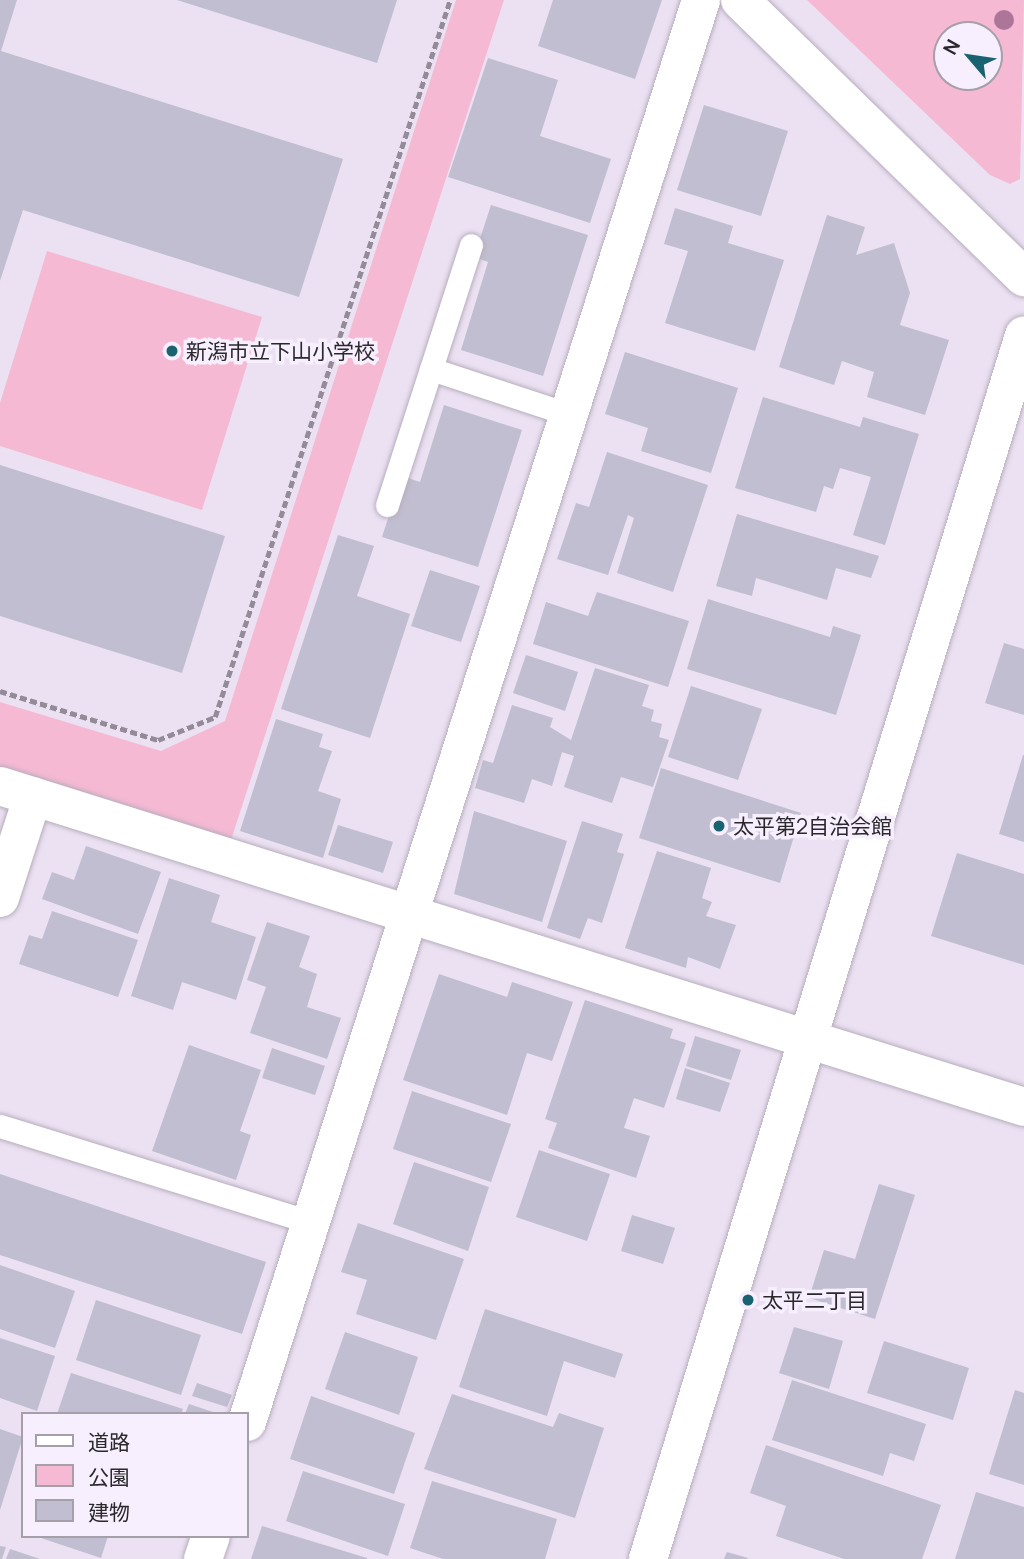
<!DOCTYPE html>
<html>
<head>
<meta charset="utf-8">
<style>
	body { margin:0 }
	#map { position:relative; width:1024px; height:1559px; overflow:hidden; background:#ebe1f2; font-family:Manrope,"Noto Sans JP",sans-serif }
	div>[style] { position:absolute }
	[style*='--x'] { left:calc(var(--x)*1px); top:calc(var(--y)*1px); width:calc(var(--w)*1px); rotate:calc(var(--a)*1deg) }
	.green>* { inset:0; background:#f5b9d3 }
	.building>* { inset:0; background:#c0bed0 }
	.path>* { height:4.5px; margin-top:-2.25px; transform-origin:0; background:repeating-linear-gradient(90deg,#938c98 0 7px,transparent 0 10.5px) }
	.roads { filter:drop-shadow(0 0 2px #b7adbd) drop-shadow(0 0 2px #b7adbd) }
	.lane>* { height:23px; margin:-11.5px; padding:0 11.5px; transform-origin:11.5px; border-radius:11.5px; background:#fff }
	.street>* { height:38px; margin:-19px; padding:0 19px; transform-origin:19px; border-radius:19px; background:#fff }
	.secondary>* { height:38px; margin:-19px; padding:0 19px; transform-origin:19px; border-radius:19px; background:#fff }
	.trees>* { width:20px; height:20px; margin:-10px; border-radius:50%; background:#ae759a }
	.dots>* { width:19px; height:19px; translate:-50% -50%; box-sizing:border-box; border:4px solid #f7effd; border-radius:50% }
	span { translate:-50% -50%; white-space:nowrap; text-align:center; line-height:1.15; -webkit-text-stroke:7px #f7effd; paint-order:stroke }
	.poi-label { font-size:21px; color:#2a272d }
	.left { translate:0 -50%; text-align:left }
	.legend { position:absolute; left:21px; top:1412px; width:228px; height:126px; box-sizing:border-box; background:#f7effd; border:2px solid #a59faa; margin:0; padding:9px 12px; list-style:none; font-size:21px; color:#2a272d }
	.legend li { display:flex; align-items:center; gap:14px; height:35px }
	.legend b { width:35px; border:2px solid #a59faa }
	.north { position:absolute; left:933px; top:21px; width:70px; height:70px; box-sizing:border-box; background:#f7effd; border:2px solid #a59faa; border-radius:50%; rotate:299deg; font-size:19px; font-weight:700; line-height:28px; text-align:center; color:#2a272d }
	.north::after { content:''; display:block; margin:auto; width:24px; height:32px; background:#18636f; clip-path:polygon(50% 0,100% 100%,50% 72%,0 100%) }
</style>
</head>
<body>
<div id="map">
	<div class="green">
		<i style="clip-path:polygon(456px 0,504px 0,230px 843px,0 769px,0 702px,161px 751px,225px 721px)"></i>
		<i style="clip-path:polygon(evenodd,807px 0,1024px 0,1020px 179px,1010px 184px,990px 175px,807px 0,947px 35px,989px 35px,989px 77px,947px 77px,947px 35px)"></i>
		<i style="clip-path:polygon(47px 251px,262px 317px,202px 510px,0 446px,0 403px)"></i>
	</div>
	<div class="building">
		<i style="clip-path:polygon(0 0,17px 0,1px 51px,343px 159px,299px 297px,23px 210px,0 281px)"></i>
		<i style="clip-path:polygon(177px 0,397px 0,377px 63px)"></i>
		<i style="clip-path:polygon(553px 0,662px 0,635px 79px,538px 46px)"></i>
		<i style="clip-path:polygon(488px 58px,558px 80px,540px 136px,611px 159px,590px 223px,448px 177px)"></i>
		<i style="clip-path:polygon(704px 105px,788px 131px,761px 216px,677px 190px)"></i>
		<i style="clip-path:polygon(491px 205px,588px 235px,543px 376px,461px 350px,488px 262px,474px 257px)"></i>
		<i style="clip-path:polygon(675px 208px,733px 226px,728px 243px,784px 260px,755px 351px,665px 323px,688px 251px,664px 244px)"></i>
		<i style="clip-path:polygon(827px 215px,865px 227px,856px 255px,894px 243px,910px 293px,900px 325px,949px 340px,925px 415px,867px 397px,874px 372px,842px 361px,834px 385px,779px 367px)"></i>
		<i style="clip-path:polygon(625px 352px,738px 388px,711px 473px,641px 451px,648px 428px,605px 414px)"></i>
		<i style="clip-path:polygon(763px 397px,860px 427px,863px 417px,919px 434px,885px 545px,853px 535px,871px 477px,840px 468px,833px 489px,824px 486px,816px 512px,735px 488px)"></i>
		<i style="clip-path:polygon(444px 405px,522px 430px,478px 567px,382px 537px,402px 476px,420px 482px)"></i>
		<i style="clip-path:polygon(607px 452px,708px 485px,673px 592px,617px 573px,634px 518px,628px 515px,608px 575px,557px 559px,576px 503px,589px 507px)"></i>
		<i style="clip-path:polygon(0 465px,225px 536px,182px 673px,0 616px)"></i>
		<i style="clip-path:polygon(737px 514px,879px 556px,871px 578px,836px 568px,827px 600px,756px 578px,752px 596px,716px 586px)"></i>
		<i style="clip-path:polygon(338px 535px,374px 546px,357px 596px,410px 614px,370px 738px,281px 709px)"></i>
		<i style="clip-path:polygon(430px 570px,480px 586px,461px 642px,411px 626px)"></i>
		<i style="clip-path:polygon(597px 592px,689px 621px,668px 687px,533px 644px,546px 602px,588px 616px)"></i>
		<i style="clip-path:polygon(708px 599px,830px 637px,833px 626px,861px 635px,836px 715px,687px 669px)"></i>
		<i style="clip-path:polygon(1004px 643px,1024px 649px,1024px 715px,985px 703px)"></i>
		<i style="clip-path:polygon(526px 655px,578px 672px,565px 711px,513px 693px)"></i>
		<i style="clip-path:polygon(595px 668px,649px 685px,642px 706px,654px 710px,651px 721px,662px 724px,659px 737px,669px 740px,653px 787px,621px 777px,612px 803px,564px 787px,574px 756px,562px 752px,552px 786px,532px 779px,524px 803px,475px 788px,483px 760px,493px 763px,512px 705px,553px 718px,550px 727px,571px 740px)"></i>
		<i style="clip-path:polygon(691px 686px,762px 709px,738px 780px,668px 757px)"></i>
		<i style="clip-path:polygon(276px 719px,323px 734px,319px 747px,332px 751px,318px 791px,341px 799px,323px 858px,240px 831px)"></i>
		<i style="clip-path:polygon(1023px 755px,1024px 755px,1024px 842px,999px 834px)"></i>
		<i style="clip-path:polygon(661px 768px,801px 813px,780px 883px,639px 838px)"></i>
		<i style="clip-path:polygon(474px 811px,567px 841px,542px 922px,454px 894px)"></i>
		<i style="clip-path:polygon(582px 821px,623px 834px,617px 852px,624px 854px,602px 923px,588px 918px,580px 939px,547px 928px)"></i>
		<i style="clip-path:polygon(338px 825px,393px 842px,383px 873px,328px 855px)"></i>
		<i style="clip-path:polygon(86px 846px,161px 872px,138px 934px,42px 899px,52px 872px,74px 880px)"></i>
		<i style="clip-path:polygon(657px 851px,711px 868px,702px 898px,712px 902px,706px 916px,736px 925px,720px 969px,688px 957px,686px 968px,625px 948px)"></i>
		<i style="clip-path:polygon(957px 853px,1024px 874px,1024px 965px,931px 936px)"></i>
		<i style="clip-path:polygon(169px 878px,220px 895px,211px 922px,256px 937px,236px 1000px,182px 982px,173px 1010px,131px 996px)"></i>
		<i style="clip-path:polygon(52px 911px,138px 940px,118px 997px,19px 964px,29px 935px,42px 939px)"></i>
		<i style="clip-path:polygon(267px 922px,310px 936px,299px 967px,317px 974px,307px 1007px,341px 1018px,327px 1059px,250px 1033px,266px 987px,247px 980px)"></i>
		<i style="clip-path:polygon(439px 974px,507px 997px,512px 982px,573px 1002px,552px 1061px,527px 1053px,507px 1115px,403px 1080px)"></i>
		<i style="clip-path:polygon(585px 1000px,673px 1029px,670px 1038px,686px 1043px,664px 1108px,634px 1098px,624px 1128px,650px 1136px,636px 1178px,548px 1148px,557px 1123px,545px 1119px)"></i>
		<i style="clip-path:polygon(695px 1036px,741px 1050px,731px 1080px,686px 1066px)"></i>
		<i style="clip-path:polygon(189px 1045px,261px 1070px,240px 1131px,251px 1135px,236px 1180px,152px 1151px)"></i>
		<i style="clip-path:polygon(272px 1048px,325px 1066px,315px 1095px,262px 1078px)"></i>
		<i style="clip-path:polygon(685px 1068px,730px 1083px,720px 1112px,676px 1099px)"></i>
		<i style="clip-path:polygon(412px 1091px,511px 1124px,491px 1182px,393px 1149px)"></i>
		<i style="clip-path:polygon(539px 1150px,610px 1174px,587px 1241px,516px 1217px)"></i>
		<i style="clip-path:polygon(414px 1162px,489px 1187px,468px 1251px,393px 1224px)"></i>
		<i style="clip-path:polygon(0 1174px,266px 1262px,242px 1334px,0 1255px)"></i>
		<i style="clip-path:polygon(879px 1184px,915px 1195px,875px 1319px,809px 1298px,824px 1250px,855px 1259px)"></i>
		<i style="clip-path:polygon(632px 1215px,675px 1228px,663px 1264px,621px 1251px)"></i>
		<i style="clip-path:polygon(358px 1223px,464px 1259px,436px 1340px,356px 1314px,367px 1280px,341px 1272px)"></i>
		<i style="clip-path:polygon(0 1265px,75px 1291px,55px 1348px,0 1329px)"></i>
		<i style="clip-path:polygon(96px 1300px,201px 1335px,181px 1395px,76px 1360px)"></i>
		<i style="clip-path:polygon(485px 1309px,623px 1354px,615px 1378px,564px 1361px,547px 1416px,459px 1387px)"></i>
		<i style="clip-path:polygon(794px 1327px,843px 1341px,829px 1389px,779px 1373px)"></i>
		<i style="clip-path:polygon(345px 1332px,418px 1357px,399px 1415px,325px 1389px)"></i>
		<i style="clip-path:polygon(0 1338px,55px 1356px,37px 1411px,0 1398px)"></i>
		<i style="clip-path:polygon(884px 1341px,969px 1368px,953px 1420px,867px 1393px)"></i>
		<i style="clip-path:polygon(71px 1373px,183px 1409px,181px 1414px,57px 1414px)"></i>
		<i style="clip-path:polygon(792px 1380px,926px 1424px,914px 1461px,890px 1453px,883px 1476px,772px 1440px)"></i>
		<i style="clip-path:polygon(197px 1383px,232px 1395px,227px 1407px,192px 1396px)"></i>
		<i style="clip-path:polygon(1015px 1390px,1024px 1393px,1024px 1485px,989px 1474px)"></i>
		<i style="clip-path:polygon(452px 1394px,553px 1427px,559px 1413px,604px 1428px,575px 1518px,424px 1469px)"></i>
		<i style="clip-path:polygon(311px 1396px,415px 1433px,394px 1494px,290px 1459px)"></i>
		<i style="clip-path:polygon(189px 1404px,216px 1413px,216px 1414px,185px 1414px)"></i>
		<i style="clip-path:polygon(0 1429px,23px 1437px,0 1510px)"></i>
		<i style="clip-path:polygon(766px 1445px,941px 1505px,922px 1559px,844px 1559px,776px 1536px,786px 1506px,750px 1493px)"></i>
		<i style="clip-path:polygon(303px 1471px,405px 1504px,388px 1556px,286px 1521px)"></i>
		<i style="clip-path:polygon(432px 1481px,557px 1519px,545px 1559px,443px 1559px,410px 1548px)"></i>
		<i style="clip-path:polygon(976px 1492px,1024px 1507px,1024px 1559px,955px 1559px)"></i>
		<i style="clip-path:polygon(262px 1526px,367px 1558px,367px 1559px,251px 1559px)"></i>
		<i style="clip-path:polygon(35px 1536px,108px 1536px,101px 1558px)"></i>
		<i style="clip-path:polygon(0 1546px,6px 1547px,2px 1559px,0 1559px)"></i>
		<i style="clip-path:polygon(10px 1549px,40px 1559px,6px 1559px)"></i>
		<i style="clip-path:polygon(727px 1552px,748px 1558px,747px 1559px,724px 1559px)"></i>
	</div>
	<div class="path">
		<i style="--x:0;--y:691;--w:165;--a:17.2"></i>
		<i style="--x:158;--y:740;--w:61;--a:-22"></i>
		<i style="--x:215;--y:717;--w:755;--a:-71.85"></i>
	</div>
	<div class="roads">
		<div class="lane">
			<i style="--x:431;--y:369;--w:144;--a:18.2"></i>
			<i style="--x:387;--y:505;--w:273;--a:-72.1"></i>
			<i style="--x:0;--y:1126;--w:325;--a:17.2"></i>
		</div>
		<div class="street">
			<i style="--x:0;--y:786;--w:1073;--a:17.4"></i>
			<i style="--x:0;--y:898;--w:107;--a:-72.1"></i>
			<i style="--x:247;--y:1422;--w:1493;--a:-72.29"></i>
			<i style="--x:203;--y:1559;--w:24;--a:-71"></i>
		</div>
		<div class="secondary">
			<i style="--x:740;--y:0;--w:397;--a:44.3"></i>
			<i style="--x:648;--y:1559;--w:1280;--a:-72.92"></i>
		</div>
	</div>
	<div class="trees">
		<i style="left:1004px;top:20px"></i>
	</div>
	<div class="dots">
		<i style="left:172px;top:351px;background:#18636f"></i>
		<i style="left:719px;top:826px;background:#18636f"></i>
		<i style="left:748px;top:1300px;background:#18636f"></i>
	</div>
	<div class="poi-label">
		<span class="left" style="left:186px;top:351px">新潟市立下山小学校</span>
		<span class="left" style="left:733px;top:826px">太平第2自治会館</span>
		<span class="left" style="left:762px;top:1300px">太平二丁目</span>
	</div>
	<ul class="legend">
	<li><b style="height:9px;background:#fff"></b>道路</li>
	<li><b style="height:19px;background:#f5b9d3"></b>公園</li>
	<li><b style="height:19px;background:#c0bed0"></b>建物</li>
	</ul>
	<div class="north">N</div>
</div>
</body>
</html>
